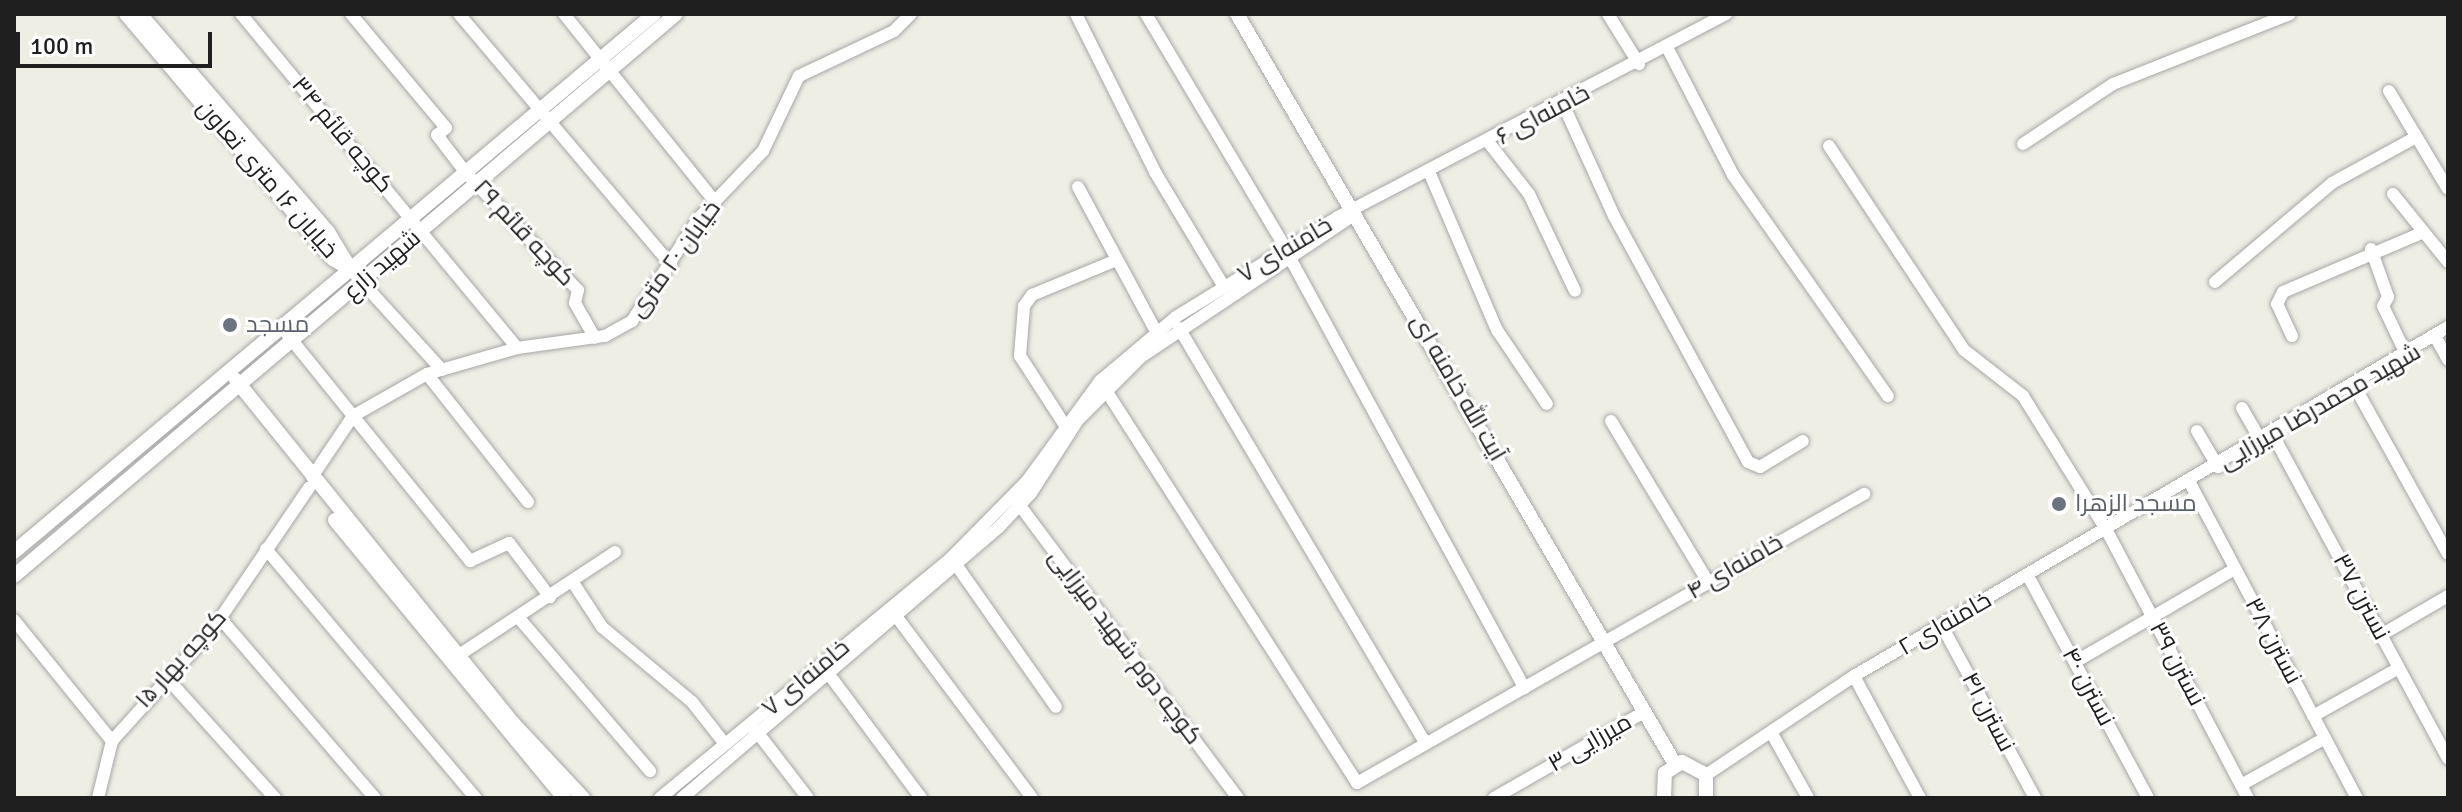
<!DOCTYPE html>
<html>
<head>
<meta charset="utf-8">
<style>
	body { margin:0 }
	#map { position:relative; width:2462px; height:812px; overflow:hidden; background:#efeee5; font-family:Signika,Cairo,sans-serif }
	div>[style] { position:absolute }
	[style*='--x'] { left:calc(var(--x)*1px); top:calc(var(--y)*1px); width:calc(var(--w)*1px); rotate:calc(var(--a)*1deg) }
	.roads { filter:drop-shadow(0 0 2px #a6a6a6) drop-shadow(0 0 2px #a6a6a6) }
	.minor>* { height:12px; margin:-6px; padding:0 6px; transform-origin:6px; border-radius:6px; background:#fff }
	.tertiary>* { height:14px; margin:-7px; padding:0 7px; transform-origin:7px; border-radius:7px; background:#fff }
	.dots>* { width:22px; height:22px; translate:-50% -50%; box-sizing:border-box; border:4px solid #fff; border-radius:50% }
	span { translate:-50% -50%; white-space:nowrap; text-align:center; line-height:1.15; -webkit-text-stroke:6px #fff; paint-order:stroke }
	.street-label { font-size:24px; color:#1f1f1f }
	.worship-label { font-size:24px; color:#5b616d }
	.left { translate:0 -50%; text-align:left }
	.frame { position:absolute; inset:0; border:16px solid #1f1f1f; pointer-events:none }
	.scale { position:absolute; left:16px; top:32px; width:196px; height:36px; box-sizing:border-box; border:4px solid #1f1f1f; border-top:0; padding-left:10px; font-size:24px; line-height:28px; white-space:nowrap; color:#1f1f1f; -webkit-text-stroke:6px #fff; paint-order:stroke }
</style>
</head>
<body>
<div id="map">
	<div class="roads">
		<div class="minor">
			<i style="--x:241;--y:14;--w:433;--a:50.4"></i>
			<i style="--x:351;--y:14;--w:148;--a:50.2"></i>
			<i style="--x:446;--y:128;--w:11;--a:142"></i>
			<i style="--x:437;--y:135;--w:48;--a:52.7"></i>
			<i style="--x:466;--y:173;--w:162;--a:46.3"></i>
			<i style="--x:578;--y:290;--w:13;--a:103"></i>
			<i style="--x:575;--y:303;--w:40;--a:60.3"></i>
			<i style="--x:459;--y:14;--w:329;--a:49.8"></i>
			<i style="--x:564;--y:14;--w:241;--a:51.2"></i>
			<i style="--x:1076;--y:14;--w:177;--a:63.4"></i>
			<i style="--x:1155;--y:172;--w:134;--a:59"></i>
			<i style="--x:1146;--y:14;--w:271;--a:59.2"></i>
			<i style="--x:1608;--y:14;--w:59;--a:58.2"></i>
			<i style="--x:1668;--y:49;--w:142;--a:62.7"></i>
			<i style="--x:1733;--y:175;--w:270;--a:55"></i>
			<i style="--x:2389;--y:91;--w:114;--a:59"></i>
			<i style="--x:1563;--y:104;--w:123;--a:65.5"></i>
			<i style="--x:1614;--y:216;--w:280;--a:61.4"></i>
			<i style="--x:1748;--y:462;--w:13;--a:23"></i>
			<i style="--x:1760;--y:467;--w:50;--a:-31.2"></i>
			<i style="--x:1489;--y:143;--w:65;--a:51.9"></i>
			<i style="--x:1529;--y:194;--w:107;--a:64.6"></i>
			<i style="--x:2023;--y:144;--w:108;--a:-33.7"></i>
			<i style="--x:2113;--y:84;--w:190;--a:-21.6"></i>
			<i style="--x:1829;--y:146;--w:245;--a:56.5"></i>
			<i style="--x:1964;--y:350;--w:75;--a:37.9"></i>
			<i style="--x:2023;--y:396;--w:159;--a:58.1"></i>
			<i style="--x:2107;--y:531;--w:302;--a:62.2"></i>
			<i style="--x:1430;--y:174;--w:170;--a:66.8"></i>
			<i style="--x:1497;--y:330;--w:89;--a:56"></i>
			<i style="--x:1078;--y:187;--w:166;--a:61.6"></i>
			<i style="--x:2393;--y:194;--w:87;--a:51"></i>
			<i style="--x:2371;--y:249;--w:51;--a:70.5"></i>
			<i style="--x:2388;--y:297;--w:10;--a:119"></i>
			<i style="--x:2383;--y:306;--w:55;--a:64.4"></i>
			<i style="--x:1290;--y:258;--w:490;--a:61.4"></i>
			<i style="--x:351;--y:270;--w:135;--a:47.7"></i>
			<i style="--x:2215;--y:282;--w:153;--a:-40.2"></i>
			<i style="--x:2332;--y:183;--w:96;--a:-28.7"></i>
			<i style="--x:1179;--y:328;--w:482;--a:59.3"></i>
			<i style="--x:287;--y:334;--w:292;--a:51.1"></i>
			<i style="--x:470;--y:561;--w:43;--a:-24.8"></i>
			<i style="--x:509;--y:543;--w:68;--a:52.8"></i>
			<i style="--x:2292;--y:336;--w:35;--a:-115"></i>
			<i style="--x:2277;--y:304;--w:13;--a:-63"></i>
			<i style="--x:2283;--y:292;--w:150;--a:-23.1"></i>
			<i style="--x:2436;--y:338;--w:25;--a:61"></i>
			<i style="--x:427;--y:374;--w:163;--a:51.7"></i>
			<i style="--x:1100;--y:381;--w:477;--a:57.4"></i>
			<i style="--x:1357;--y:783;--w:584;--a:-29.68"></i>
			<i style="--x:2355;--y:387;--w:191;--a:60.9"></i>
			<i style="--x:2242;--y:408;--w:39;--a:60"></i>
			<i style="--x:1611;--y:421;--w:188;--a:58.9"></i>
			<i style="--x:1066;--y:427;--w:85;--a:-122.9"></i>
			<i style="--x:1020;--y:356;--w:50;--a:-85.4"></i>
			<i style="--x:1024;--y:306;--w:14;--a:-54"></i>
			<i style="--x:1032;--y:295;--w:89;--a:-22.5"></i>
			<i style="--x:2197;--y:431;--w:42;--a:59.7"></i>
			<i style="--x:2273;--y:435;--w:368;--a:61.6"></i>
			<i style="--x:312;--y:477;--w:73;--a:-56.1"></i>
			<i style="--x:353;--y:416;--w:85;--a:-29.6"></i>
			<i style="--x:427;--y:374;--w:94;--a:-16.1"></i>
			<i style="--x:517;--y:348;--w:89;--a:-7.8"></i>
			<i style="--x:605;--y:336;--w:31;--a:-29"></i>
			<i style="--x:632;--y:321;--w:123;--a:-57"></i>
			<i style="--x:699;--y:218;--w:93;--a:-46.3"></i>
			<i style="--x:763;--y:151;--w:83;--a:-64.4"></i>
			<i style="--x:799;--y:76;--w:105;--a:-25.3"></i>
			<i style="--x:894;--y:31;--w:24;--a:-45"></i>
			<i style="--x:2190;--y:483;--w:357;--a:62.1"></i>
			<i style="--x:1015;--y:499;--w:373;--a:53.3"></i>
			<i style="--x:266;--y:549;--w:326;--a:49.9"></i>
			<i style="--x:957;--y:566;--w:172;--a:54.9"></i>
			<i style="--x:2028;--y:576;--w:252;--a:61.6"></i>
			<i style="--x:572;--y:581;--w:55;--a:56.9"></i>
			<i style="--x:602;--y:627;--w:117;--a:39.8"></i>
			<i style="--x:692;--y:702;--w:53;--a:51.8"></i>
			<i style="--x:893;--y:612;--w:232;--a:53.2"></i>
			<i style="--x:518;--y:617;--w:203;--a:49.4"></i>
			<i style="--x:220;--y:618;--w:238;--a:49.3"></i>
			<i style="--x:14;--y:620;--w:156;--a:51"></i>
			<i style="--x:1942;--y:626;--w:196;--a:61.6"></i>
			<i style="--x:2381;--y:635;--w:78;--a:-30.2"></i>
			<i style="--x:459;--y:655;--w:187;--a:-33.4"></i>
			<i style="--x:2075;--y:662;--w:185;--a:-30.2"></i>
			<i style="--x:825;--y:669;--w:161;--a:53.3"></i>
			<i style="--x:1854;--y:676;--w:139;--a:61.6"></i>
			<i style="--x:166;--y:677;--w:163;--a:48"></i>
			<i style="--x:2313;--y:716;--w:98;--a:-29.2"></i>
			<i style="--x:754;--y:728;--w:88;--a:52.4"></i>
			<i style="--x:1771;--y:732;--w:76;--a:60.7"></i>
			<i style="--x:1706;--y:775;--w:178;--a:-33.8"></i>
			<i style="--x:1854;--y:676;--w:689;--a:-30.44"></i>
			<i style="--x:2241;--y:785;--w:96;--a:-29.2"></i>
			<i style="--x:98;--y:798;--w:59;--a:-76.2"></i>
			<i style="--x:112;--y:741;--w:151;--a:-48"></i>
			<i style="--x:213;--y:629;--w:171;--a:-55.8"></i>
			<i style="--x:660;--y:798;--w:376;--a:-39.5"></i>
			<i style="--x:950;--y:559;--w:110;--a:-45.4"></i>
			<i style="--x:1027;--y:481;--w:124;--a:-53.9"></i>
			<i style="--x:1100;--y:381;--w:99;--a:-40.1"></i>
			<i style="--x:1176;--y:317;--w:190;--a:-31.7"></i>
			<i style="--x:1338;--y:217;--w:438;--a:-27.6"></i>
			<i style="--x:682;--y:798;--w:417;--a:-40.5"></i>
			<i style="--x:999;--y:527;--w:47;--a:-46.7"></i>
			<i style="--x:1031;--y:493;--w:87;--a:-57.2"></i>
			<i style="--x:1078;--y:420;--w:89;--a:-45"></i>
			<i style="--x:1141;--y:357;--w:252;--a:-33.7"></i>
			<i style="--x:1494;--y:798;--w:173;--a:-29.8"></i>
		</div>
		<div class="tertiary">
			<i style="--x:126;--y:14;--w:321;--a:49.8"></i>
			<i style="--x:333;--y:259;--w:21;--a:31"></i>
			<i style="--x:140;--y:14;--w:288;--a:49.2"></i>
			<i style="--x:328;--y:232;--w:44;--a:58.8"></i>
			<i style="--x:1237;--y:14;--w:869;--a:59.72"></i>
			<i style="--x:236;--y:380;--w:441;--a:51.1"></i>
			<i style="--x:513;--y:723;--w:103;--a:47"></i>
			<i style="--x:335;--y:520;--w:360;--a:50.5"></i>
			<i style="--x:14;--y:552;--w:836;--a:-40.05"></i>
			<i style="--x:14;--y:576;--w:868;--a:-40.33"></i>
			<i style="--x:1664;--y:798;--w:25;--a:-88"></i>
			<i style="--x:1665;--y:773;--w:20;--a:-33"></i>
			<i style="--x:1682;--y:762;--w:27;--a:28"></i>
			<i style="--x:1706;--y:775;--w:23;--a:90"></i>
		</div>
	</div>
	<div class="dots">
		<i style="left:230px;top:325px;background:#6b7280"></i>
		<i style="left:2059px;top:504px;background:#6b7280"></i>
	</div>
	<div class="street-label">
		<span style="left:1543px;top:115px;rotate:-28deg">خامنه‌ای ۶</span>
		<span style="left:342px;top:135px;rotate:50deg">کوچه قائم ۳۴</span>
		<span style="left:267px;top:179px;rotate:49deg">خیابان ۱۶ متری تعاون</span>
		<span style="left:524px;top:233px;rotate:47deg">کوچه قائم ۲۹</span>
		<span style="left:1285px;top:250px;rotate:-31deg">خامنه‌ای ۷</span>
		<span style="left:675px;top:259px;rotate:-54deg">خیابان ۲۰ متری</span>
		<span style="left:382px;top:265px;rotate:-41deg">شهید زارع</span>
		<span style="left:1458px;top:388px;rotate:60deg">آیت الله خامنه ای</span>
		<span style="left:2320px;top:407px;rotate:-30deg">شهید محمدرضا میرزایی</span>
		<span style="left:1735px;top:567px;rotate:-30deg">خامنه‌ای ۴</span>
		<span style="left:2361px;top:597px;rotate:62deg">نسترن ۳۷</span>
		<span style="left:1945px;top:624px;rotate:-30deg">خامنه‌ای ۲</span>
		<span style="left:2273px;top:641px;rotate:62deg">نسترن ۳۸</span>
		<span style="left:1125px;top:647px;rotate:53deg">کوچه دوم شهید میرزایی</span>
		<span style="left:181px;top:659px;rotate:-48deg">کوچه بهار ۱۵</span>
		<span style="left:2177px;top:664px;rotate:62deg">نسترن ۳۹</span>
		<span style="left:806px;top:678px;rotate:-40deg">خامنه‌ای ۷</span>
		<span style="left:2088px;top:687px;rotate:62deg">نسترن ۴۰</span>
		<span style="left:1988px;top:712px;rotate:62deg">نسترن ۴۱</span>
		<span style="left:1590px;top:743px;rotate:-30deg">میرزایی ۳</span>
	</div>
	<div class="worship-label">
		<span class="left" style="left:246px;top:325px">مسجد</span>
		<span class="left" style="left:2075px;top:504px">مسجد الزهرا</span>
	</div>
	<div class="frame"></div>
	<div class="scale">100 m</div>
</div>
</body>
</html>
